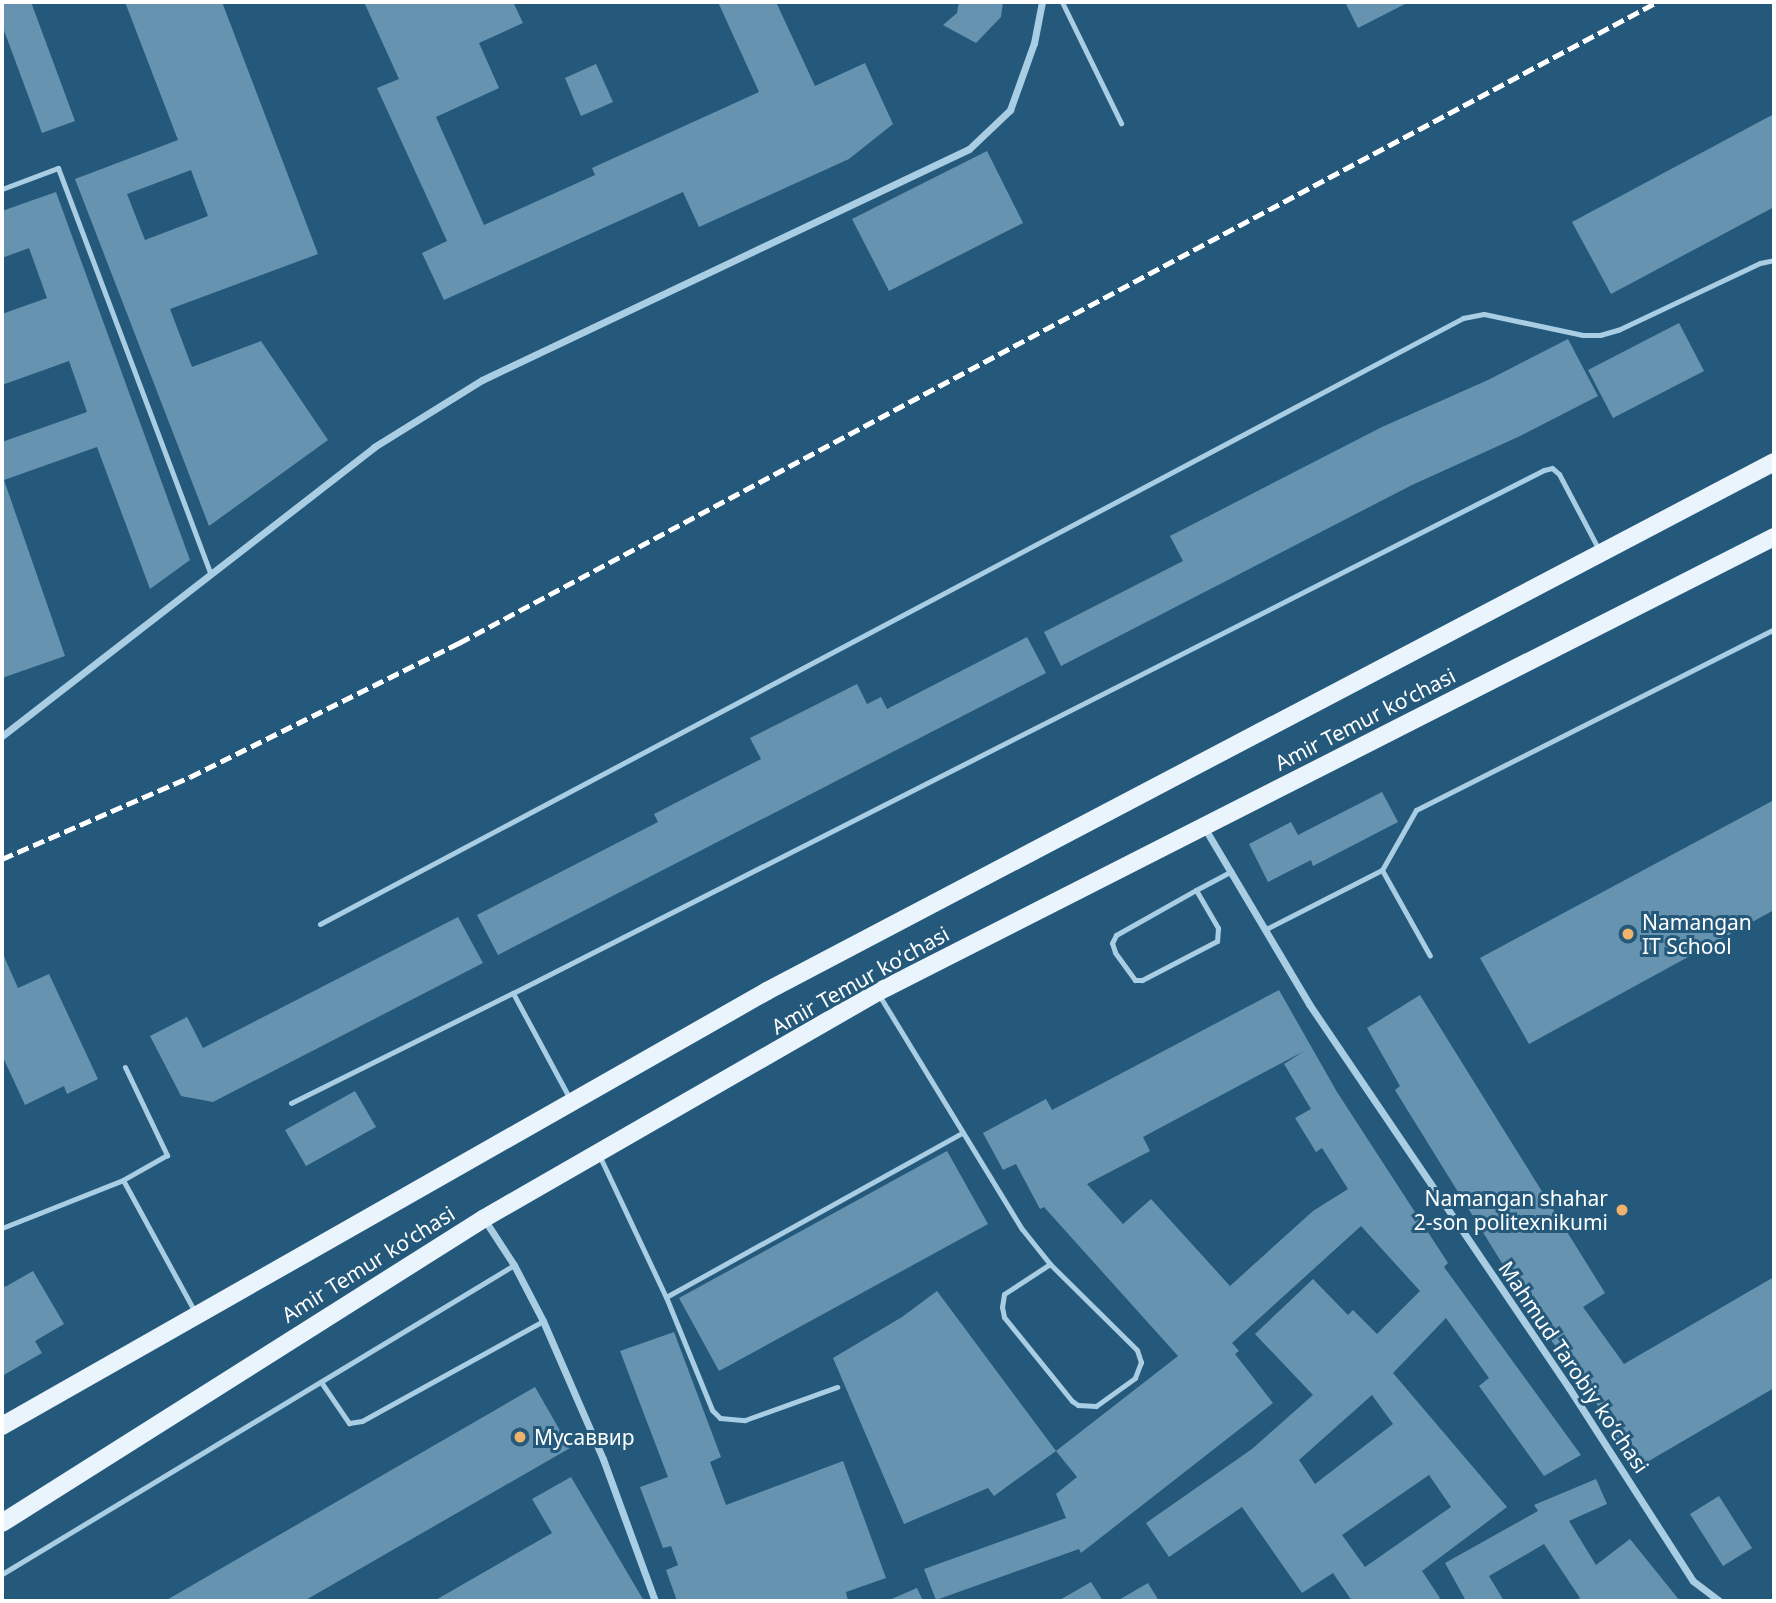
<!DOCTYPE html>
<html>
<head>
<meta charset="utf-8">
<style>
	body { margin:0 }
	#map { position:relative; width:1776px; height:1603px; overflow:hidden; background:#25597b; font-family:"Noto Sans",sans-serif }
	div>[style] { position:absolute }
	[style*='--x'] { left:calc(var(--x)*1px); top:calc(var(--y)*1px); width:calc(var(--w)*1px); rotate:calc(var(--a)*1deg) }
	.building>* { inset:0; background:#6694b0 }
	.lane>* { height:5px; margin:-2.5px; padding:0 2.5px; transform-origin:2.5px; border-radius:2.5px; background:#a9cee4 }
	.street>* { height:7px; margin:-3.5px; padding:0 3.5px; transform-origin:3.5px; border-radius:3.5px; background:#a9cee4 }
	.primary>* { height:18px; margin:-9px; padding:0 9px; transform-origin:9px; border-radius:9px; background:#e9f4fc }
	.rail>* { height:5px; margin-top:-2.5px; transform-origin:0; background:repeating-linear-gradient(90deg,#fff 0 12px,transparent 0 17px) }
	.dots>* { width:19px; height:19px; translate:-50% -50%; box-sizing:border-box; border:4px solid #25597b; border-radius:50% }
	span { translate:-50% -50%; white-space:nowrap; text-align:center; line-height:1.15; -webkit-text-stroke:6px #25597b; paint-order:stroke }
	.street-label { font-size:21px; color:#fff }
	.poi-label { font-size:21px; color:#fff }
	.left { translate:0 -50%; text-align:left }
	.right { translate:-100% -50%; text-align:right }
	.frame { position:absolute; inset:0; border:4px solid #fff; pointer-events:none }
</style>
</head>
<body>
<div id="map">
	<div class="building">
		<i style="clip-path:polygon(2px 2px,31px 2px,75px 121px,42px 133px,2px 25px)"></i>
		<i style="clip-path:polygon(evenodd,125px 2px,222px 2px,318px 254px,170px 309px,192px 367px,261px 341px,328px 440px,209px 526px,75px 179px,178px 140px,125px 2px,191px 170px,208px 216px,145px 240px,127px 194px,191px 170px)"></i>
		<i style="clip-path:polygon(364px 2px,513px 2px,523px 23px,479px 43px,499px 88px,436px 117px,484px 225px,595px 175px,592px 168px,759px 92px,718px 2px,776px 2px,815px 86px,865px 63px,893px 124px,849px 159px,699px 227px,683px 192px,444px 300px,422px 253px,447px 241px,377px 88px,399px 79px)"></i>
		<i style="clip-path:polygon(959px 2px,1003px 2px,1001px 17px,976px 43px,943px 25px,957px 13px)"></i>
		<i style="clip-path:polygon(1345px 2px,1409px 2px,1358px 28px)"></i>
		<i style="clip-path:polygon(596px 64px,613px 102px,581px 116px,565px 78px)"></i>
		<i style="clip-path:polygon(1774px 114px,1774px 207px,1611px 294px,1572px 222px)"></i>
		<i style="clip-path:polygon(987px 151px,1023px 223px,889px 291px,852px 219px)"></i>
		<i style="clip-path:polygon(56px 192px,190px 560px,150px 589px,97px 447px,4px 480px,65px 656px,2px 678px,2px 442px,87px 412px,69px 361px,2px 385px,2px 314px,47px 298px,29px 248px,2px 258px,2px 211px)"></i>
		<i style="clip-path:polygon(1679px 323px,1704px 371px,1613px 418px,1588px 370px)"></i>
		<i style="clip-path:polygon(1568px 339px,1598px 396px,1518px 437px,1412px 485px,1061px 666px,1044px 632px,1183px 561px,1170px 536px,1382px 427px,1488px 380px)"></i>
		<i style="clip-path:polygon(1027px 637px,1046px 673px,498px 955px,477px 915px,658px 822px,654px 814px,761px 759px,750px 738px,857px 684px,867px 704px,881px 697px,887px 709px)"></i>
		<i style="clip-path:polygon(1382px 792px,1398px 822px,1313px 866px,1311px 860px,1268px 882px,1249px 844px,1291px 822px,1298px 835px)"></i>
		<i style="clip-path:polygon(1774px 800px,1774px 910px,1529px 1044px,1480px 958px)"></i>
		<i style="clip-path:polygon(458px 917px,483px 963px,213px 1102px,181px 1096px,150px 1036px,187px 1017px,203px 1048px)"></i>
		<i style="clip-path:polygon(2px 952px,18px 988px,49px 974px,98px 1079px,67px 1094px,64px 1086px,25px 1105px,2px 1055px)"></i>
		<i style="clip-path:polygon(evenodd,1279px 990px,1337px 1092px,1448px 1263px,1444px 1267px,1581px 1455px,1544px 1476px,1479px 1386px,1489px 1378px,1446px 1318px,1393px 1373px,1507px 1507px,1422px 1571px,1440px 1598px,1435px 1601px,1352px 1601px,1333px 1573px,1302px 1593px,1242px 1507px,1169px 1557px,1146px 1523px,1252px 1449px,1313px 1395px,1255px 1334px,1313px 1279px,1348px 1315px,1353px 1310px,1377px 1334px,1420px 1291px,1361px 1226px,1232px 1343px,1239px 1351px,1235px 1354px,1273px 1403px,1081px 1553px,1079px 1549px,936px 1600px,924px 1569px,1066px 1518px,1056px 1494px,1077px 1477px,1056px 1451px,1178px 1356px,1044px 1207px,1040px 1209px,1016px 1164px,1003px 1170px,983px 1133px,1046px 1099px,1052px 1110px,1279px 990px,1304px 1051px,1284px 1064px,1311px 1109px,1295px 1118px,1316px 1152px,1322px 1148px,1348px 1189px,1313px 1211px,1230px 1286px,1151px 1199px,1123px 1224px,1087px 1184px,1150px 1151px,1143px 1137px,1304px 1051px,1279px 990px,1372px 1395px,1393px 1424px,1315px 1484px,1299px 1460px,1372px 1395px,1279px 990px,1429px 1475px,1451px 1507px,1365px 1567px,1342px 1535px,1429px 1475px)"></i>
		<i style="clip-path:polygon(1420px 995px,1605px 1293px,1583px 1307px,1624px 1364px,1774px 1277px,1774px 1388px,1635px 1469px,1586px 1386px,1544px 1331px,1395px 1090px,1400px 1086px,1367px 1028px)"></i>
		<i style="clip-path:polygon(355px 1091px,376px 1127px,306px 1166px,285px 1130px)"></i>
		<i style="clip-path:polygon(947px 1151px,988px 1224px,719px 1371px,679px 1298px)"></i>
		<i style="clip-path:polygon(33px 1271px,64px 1324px,35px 1341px,42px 1353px,2px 1376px,2px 1282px,5px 1287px)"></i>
		<i style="clip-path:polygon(937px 1291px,1056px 1451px,994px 1496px,988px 1488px,904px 1524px,833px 1358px,902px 1317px)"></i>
		<i style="clip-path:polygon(674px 1332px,721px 1457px,710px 1462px,726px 1505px,843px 1461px,886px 1578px,846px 1592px,848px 1601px,677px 1601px,666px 1570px,678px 1565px,671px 1546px,663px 1548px,640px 1487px,668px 1477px,620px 1351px)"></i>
		<i style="clip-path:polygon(535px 1387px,570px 1448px,304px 1601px,165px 1601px)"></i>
		<i style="clip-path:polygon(571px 1477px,644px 1601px,434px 1601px,552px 1533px,532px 1499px)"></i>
		<i style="clip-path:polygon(1596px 1479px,1607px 1504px,1569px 1521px,1596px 1565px,1630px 1539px,1680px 1601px,1575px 1601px,1580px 1598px,1544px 1544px,1489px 1576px,1504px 1601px,1466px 1601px,1445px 1563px,1538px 1511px,1534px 1505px)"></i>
		<i style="clip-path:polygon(1719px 1496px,1752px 1548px,1723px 1566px,1690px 1514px)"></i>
		<i style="clip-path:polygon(1091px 1582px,1103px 1601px,1058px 1601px)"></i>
		<i style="clip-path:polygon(1148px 1583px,1159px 1601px,1117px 1601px)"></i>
		<i style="clip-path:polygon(917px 1588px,923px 1601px,887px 1601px)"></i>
	</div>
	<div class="lane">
		<i style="--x:1062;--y:2;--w:135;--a:64"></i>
		<i style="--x:2;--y:189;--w:60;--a:-20.6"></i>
		<i style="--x:58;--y:168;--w:432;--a:69.4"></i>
		<i style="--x:1382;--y:870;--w:98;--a:60.8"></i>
		<i style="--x:1196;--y:890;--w:44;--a:59.9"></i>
		<i style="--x:1218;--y:928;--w:13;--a:94"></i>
		<i style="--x:1217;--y:941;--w:85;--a:152.5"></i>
		<i style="--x:1142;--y:980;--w:7;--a:180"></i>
		<i style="--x:1135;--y:980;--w:34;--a:-126"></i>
		<i style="--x:1115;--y:952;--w:9;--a:-108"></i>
		<i style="--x:1112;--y:943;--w:9;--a:-63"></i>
		<i style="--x:1116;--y:935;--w:92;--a:-29.4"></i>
		<i style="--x:1196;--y:890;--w:40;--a:-28"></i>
		<i style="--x:320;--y:924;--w:1294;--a:-27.93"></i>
		<i style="--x:1463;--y:318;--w:21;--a:-11"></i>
		<i style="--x:1484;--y:314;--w:101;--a:12"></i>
		<i style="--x:1583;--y:335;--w:17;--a:0"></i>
		<i style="--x:1600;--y:335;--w:19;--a:-16"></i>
		<i style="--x:1618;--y:330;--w:157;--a:-25.3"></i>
		<i style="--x:1760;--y:263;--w:14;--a:-12"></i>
		<i style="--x:1266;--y:929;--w:130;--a:-27"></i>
		<i style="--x:1382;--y:870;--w:69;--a:-60.5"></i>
		<i style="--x:1416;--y:810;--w:401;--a:-26.8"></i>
		<i style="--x:879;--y:995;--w:274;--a:58.6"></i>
		<i style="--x:1022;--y:1229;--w:45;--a:51.3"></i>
		<i style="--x:1050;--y:1264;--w:122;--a:44.7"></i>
		<i style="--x:1137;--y:1350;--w:13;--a:72"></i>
		<i style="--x:1141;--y:1362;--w:17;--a:111"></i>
		<i style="--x:1135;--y:1378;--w:48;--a:144.3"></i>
		<i style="--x:1096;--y:1406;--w:18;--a:-177"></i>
		<i style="--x:1078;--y:1405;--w:7;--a:-146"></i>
		<i style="--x:1072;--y:1401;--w:108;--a:-129"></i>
		<i style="--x:1004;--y:1317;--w:10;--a:-101"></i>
		<i style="--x:1002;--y:1307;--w:13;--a:-81"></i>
		<i style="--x:1004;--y:1294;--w:55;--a:-33.1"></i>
		<i style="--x:125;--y:1067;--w:98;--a:64.5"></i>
		<i style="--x:167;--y:1155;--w:51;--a:150.4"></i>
		<i style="--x:123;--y:1180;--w:150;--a:61.4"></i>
		<i style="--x:570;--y:1099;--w:120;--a:-118.3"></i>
		<i style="--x:513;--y:993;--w:1156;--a:-26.9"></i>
		<i style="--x:1544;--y:470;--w:8;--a:-14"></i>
		<i style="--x:1552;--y:468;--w:9;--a:41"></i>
		<i style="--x:1559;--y:474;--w:86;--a:62.2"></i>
		<i style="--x:291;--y:1103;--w:248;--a:-26.4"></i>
		<i style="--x:600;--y:1157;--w:155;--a:64.8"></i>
		<i style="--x:666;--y:1297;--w:122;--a:67.8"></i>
		<i style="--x:712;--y:1410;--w:11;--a:45"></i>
		<i style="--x:720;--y:1418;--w:25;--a:5"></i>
		<i style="--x:745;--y:1420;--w:98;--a:-19.7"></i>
		<i style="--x:2;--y:1228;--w:130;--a:-21.6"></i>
		<i style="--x:666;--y:1297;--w:338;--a:-29"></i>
		<i style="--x:321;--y:1382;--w:50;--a:55.7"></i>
		<i style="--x:349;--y:1423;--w:13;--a:-9"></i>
		<i style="--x:362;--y:1421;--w:207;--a:-28.9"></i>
		<i style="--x:2;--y:1574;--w:598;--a:-31.11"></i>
	</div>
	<div class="street">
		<i style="--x:2;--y:736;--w:471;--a:-37.8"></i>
		<i style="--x:374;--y:447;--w:127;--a:-31.8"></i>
		<i style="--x:482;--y:380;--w:539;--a:-25.38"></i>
		<i style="--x:969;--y:149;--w:57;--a:-43.6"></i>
		<i style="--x:1010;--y:110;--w:71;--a:-70.3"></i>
		<i style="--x:1034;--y:43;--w:42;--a:-79"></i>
		<i style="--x:1204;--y:827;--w:206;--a:59.3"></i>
		<i style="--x:1309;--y:1004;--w:464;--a:55.9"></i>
		<i style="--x:1569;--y:1388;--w:229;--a:57.3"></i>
		<i style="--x:1693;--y:1581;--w:34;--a:37"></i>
		<i style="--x:484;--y:1219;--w:55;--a:56.9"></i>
		<i style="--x:514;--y:1265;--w:63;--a:62.6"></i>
		<i style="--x:543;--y:1321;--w:150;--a:66.5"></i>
		<i style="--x:603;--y:1459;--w:151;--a:69.9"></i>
	</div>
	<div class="primary">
		<i style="--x:2;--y:1426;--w:880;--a:-29.62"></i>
		<i style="--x:767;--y:991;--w:1137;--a:-27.71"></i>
		<i style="--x:2;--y:1523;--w:569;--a:-32.29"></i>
		<i style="--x:483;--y:1219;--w:456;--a:-29.9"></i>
		<i style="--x:878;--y:992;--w:1005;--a:-26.92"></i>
	</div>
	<div class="rail">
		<i style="--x:2;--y:859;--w:205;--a:-23.6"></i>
		<i style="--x:190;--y:777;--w:301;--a:-26.5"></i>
		<i style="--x:459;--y:643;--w:1359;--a:-28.15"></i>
	</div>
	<div class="dots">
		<i style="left:1628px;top:934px;background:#edb26e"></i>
		<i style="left:1622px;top:1210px;background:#edb26e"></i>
		<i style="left:520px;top:1437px;background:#edb26e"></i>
	</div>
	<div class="street-label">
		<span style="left:1365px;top:719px;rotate:-27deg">Amir Temur koʻchasi</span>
		<span style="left:860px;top:980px;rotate:-29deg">Amir Temur koʻchasi</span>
		<span style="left:368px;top:1264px;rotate:-32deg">Amir Temur koʻchasi</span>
		<span style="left:1574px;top:1367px;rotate:56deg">Mahmud Tarobiy koʻchasi</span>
	</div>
	<div class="poi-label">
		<span class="left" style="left:1642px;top:934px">Namangan<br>IT School</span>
		<span class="right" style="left:1608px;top:1210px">Namangan shahar<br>2-son politexnikumi</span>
		<span class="left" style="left:534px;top:1437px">Мусаввир</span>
	</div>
	<div class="frame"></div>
</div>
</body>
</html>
